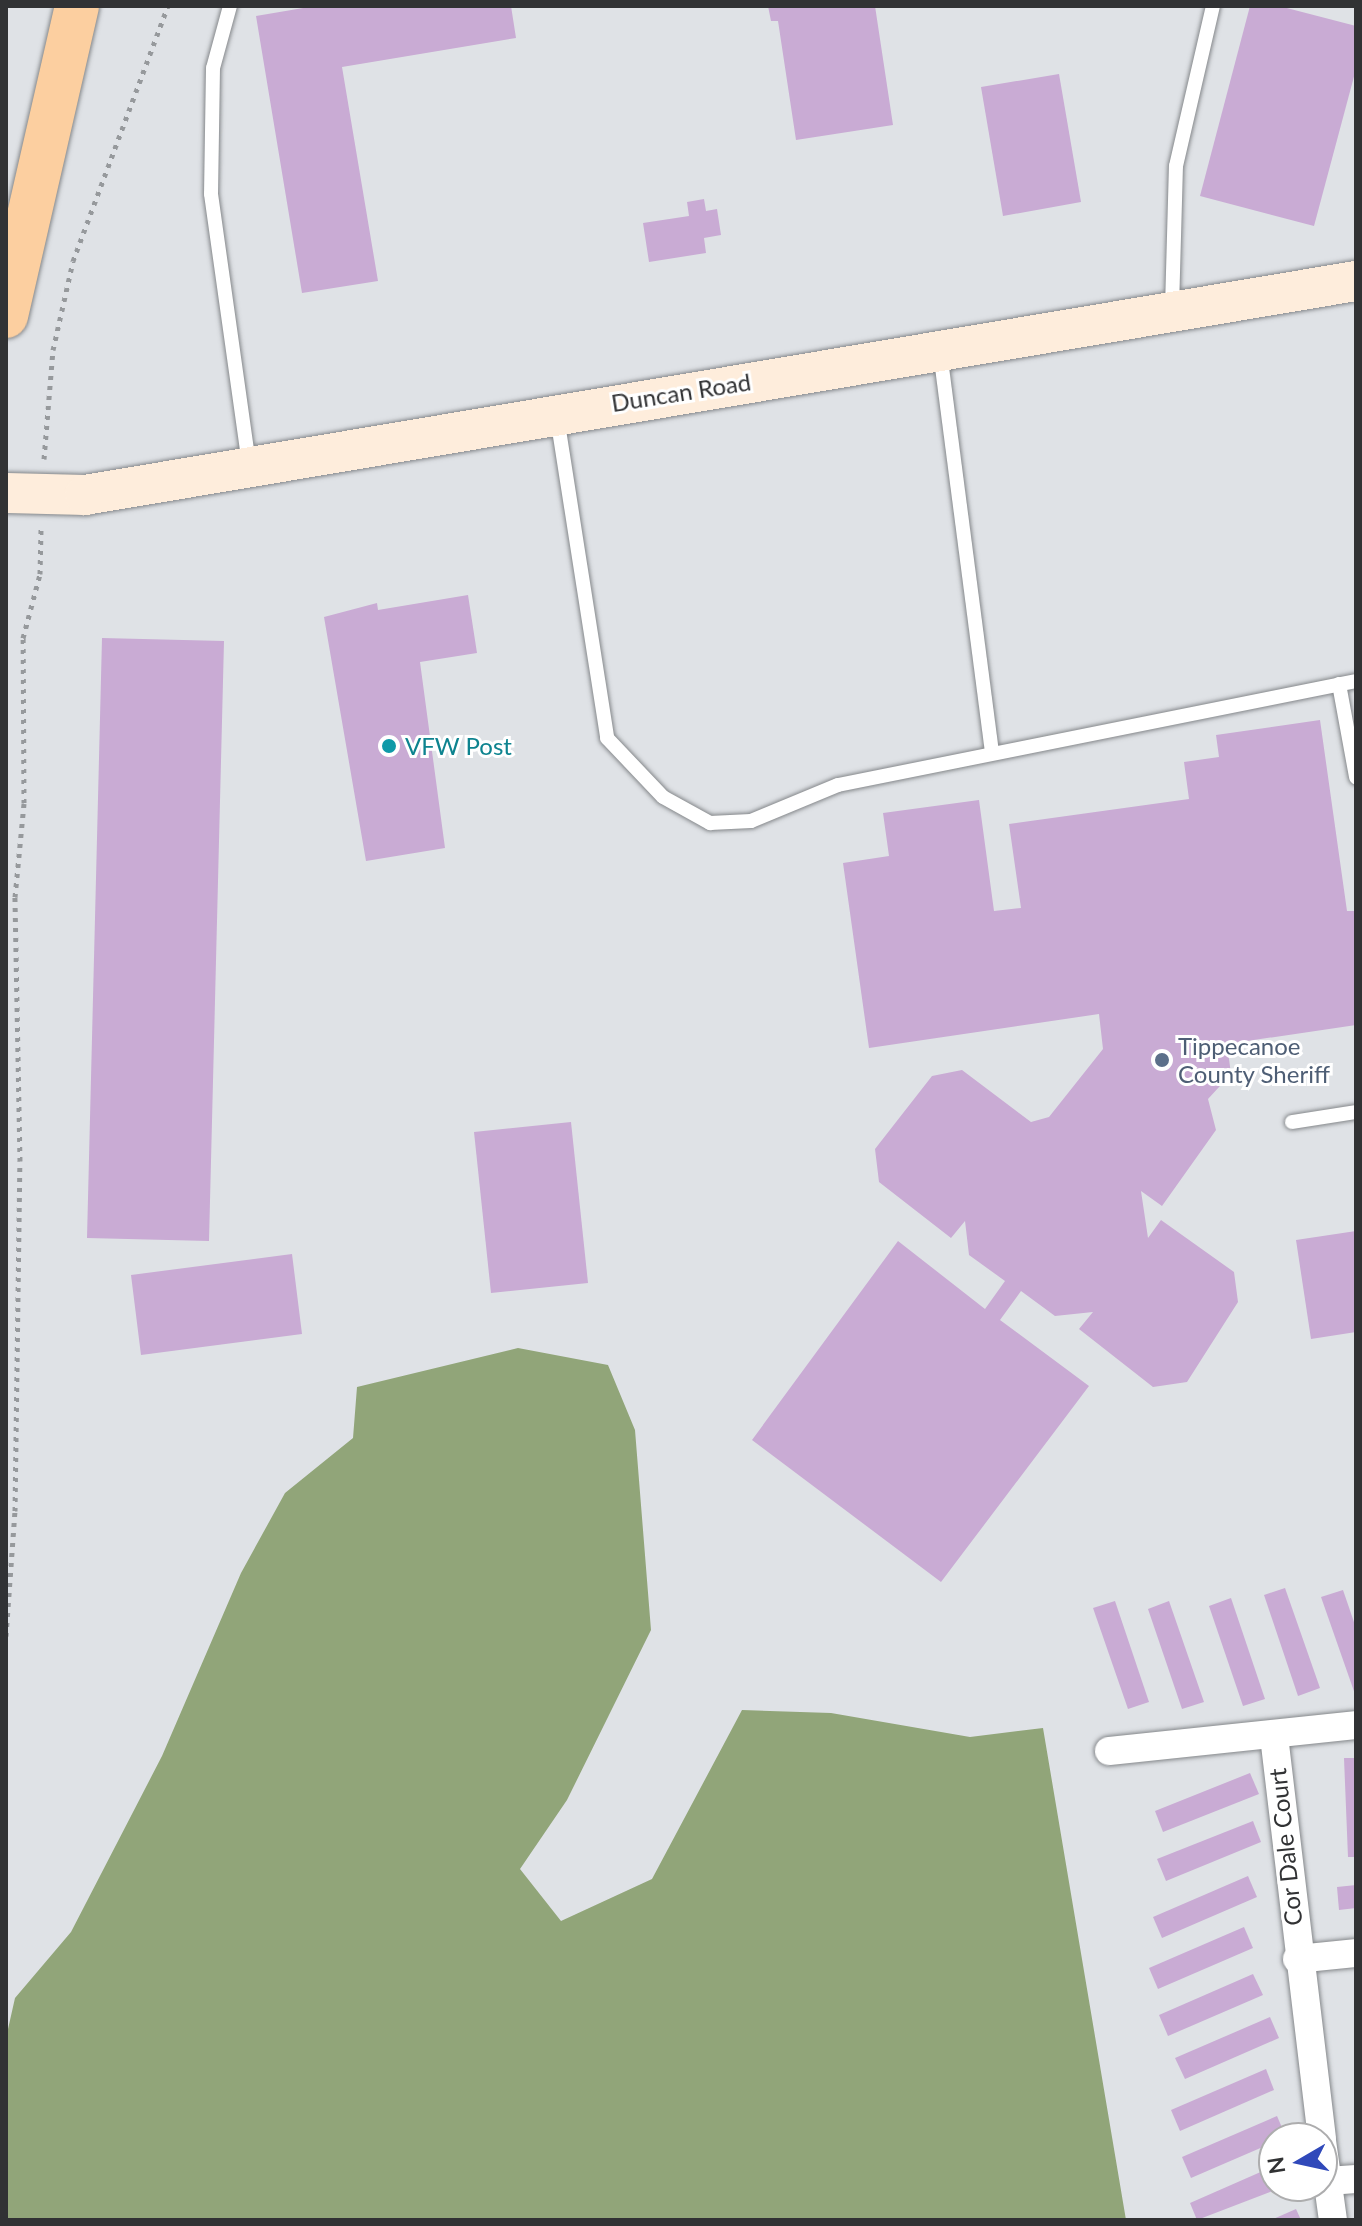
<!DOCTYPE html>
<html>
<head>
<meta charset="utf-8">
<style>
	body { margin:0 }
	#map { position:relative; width:1362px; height:2226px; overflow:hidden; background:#dfe2e6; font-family:Lato,sans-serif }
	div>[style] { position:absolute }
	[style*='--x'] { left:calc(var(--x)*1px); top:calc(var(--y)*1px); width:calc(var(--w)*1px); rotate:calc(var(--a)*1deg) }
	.forest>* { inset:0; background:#91a579 }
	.building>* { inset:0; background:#c9abd4 }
	.path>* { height:5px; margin-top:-2.5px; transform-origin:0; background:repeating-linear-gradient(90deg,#96999c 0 4px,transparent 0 10px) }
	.roads { filter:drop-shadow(0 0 2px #85888b) drop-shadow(0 0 2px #85888b) }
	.service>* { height:14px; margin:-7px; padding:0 7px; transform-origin:7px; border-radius:7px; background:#fff }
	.minor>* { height:28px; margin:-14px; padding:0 14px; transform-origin:14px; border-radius:14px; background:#fff }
	.secondary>* { height:40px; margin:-20px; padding:0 20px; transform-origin:20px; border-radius:20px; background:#feeddc }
	.trunk>* { height:44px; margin:-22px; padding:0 22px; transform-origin:22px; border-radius:22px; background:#fccfa0 }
	.dots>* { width:22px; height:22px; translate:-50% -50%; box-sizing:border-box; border:4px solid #fff; border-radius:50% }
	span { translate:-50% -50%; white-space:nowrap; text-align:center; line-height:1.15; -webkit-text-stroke:6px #fff; paint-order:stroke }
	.street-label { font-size:24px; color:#313234 }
	.culture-label { font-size:24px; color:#0d838f }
	.left { translate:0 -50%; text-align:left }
	.service-label { font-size:24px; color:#4e5e75 }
	.frame { position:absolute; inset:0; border:8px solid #313234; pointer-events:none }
	.north { position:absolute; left:1258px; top:2122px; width:80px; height:80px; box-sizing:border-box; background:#fff; border:2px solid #adadae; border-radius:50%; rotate:261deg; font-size:22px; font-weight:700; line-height:32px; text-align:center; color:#313234 }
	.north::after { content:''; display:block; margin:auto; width:28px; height:36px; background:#3049ba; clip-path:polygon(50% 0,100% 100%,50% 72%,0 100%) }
</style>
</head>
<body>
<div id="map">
	<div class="forest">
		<i style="clip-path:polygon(518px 1348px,608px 1365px,635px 1430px,651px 1630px,567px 1800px,520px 1869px,561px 1921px,652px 1879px,742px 1710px,831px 1713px,970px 1737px,1043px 1728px,1126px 2220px,6px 2220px,6px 2038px,15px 1998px,71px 1932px,162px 1756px,241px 1573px,285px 1493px,353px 1438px,357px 1387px)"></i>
	</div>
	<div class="building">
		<i style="clip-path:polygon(315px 6px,511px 6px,516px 38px,342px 67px,378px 281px,302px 293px,256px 16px)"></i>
		<i style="clip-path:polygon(768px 6px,875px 6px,893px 125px,796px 140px,778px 21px,771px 21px)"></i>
		<i style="clip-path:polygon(1250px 6px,1279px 6px,1356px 26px,1356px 69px,1314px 226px,1200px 196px)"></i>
		<i style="clip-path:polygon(1059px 74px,1081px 202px,1003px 216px,981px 87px)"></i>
		<i style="clip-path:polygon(704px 199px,706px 211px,717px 209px,721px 235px,704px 238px,706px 253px,649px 262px,643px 223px,689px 216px,687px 202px)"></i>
		<i style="clip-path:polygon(468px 595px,477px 653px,420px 662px,445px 848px,366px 861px,324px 617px,377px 603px,378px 610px)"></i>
		<i style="clip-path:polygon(102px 638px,224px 641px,209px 1241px,87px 1238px)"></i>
		<i style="clip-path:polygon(1320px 720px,1347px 911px,1356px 911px,1356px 1025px,1227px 1044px,1231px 1074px,1208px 1099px,1216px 1130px,1162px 1206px,1141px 1191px,1148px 1238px,1161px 1220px,1234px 1272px,1238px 1302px,1187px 1382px,1153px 1387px,1079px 1329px,1093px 1312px,1055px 1316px,1021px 1291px,1000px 1320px,1089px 1386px,941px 1582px,752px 1440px,898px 1241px,985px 1309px,1005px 1281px,969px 1255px,965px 1221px,951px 1238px,879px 1182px,875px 1149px,932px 1076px,962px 1070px,1031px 1122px,1049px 1117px,1103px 1049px,1099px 1014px,869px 1048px,843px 863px,889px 856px,883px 813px,979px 800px,994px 911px,1021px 908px,1009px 824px,1189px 799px,1184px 762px,1219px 757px,1216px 735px)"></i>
		<i style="clip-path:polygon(571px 1122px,588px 1283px,491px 1293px,474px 1132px)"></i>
		<i style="clip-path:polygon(1356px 1231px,1356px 1332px,1311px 1339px,1296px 1240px)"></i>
		<i style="clip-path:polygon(292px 1254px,302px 1334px,141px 1355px,131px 1275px)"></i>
		<i style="clip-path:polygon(1285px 1588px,1320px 1688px,1298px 1696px,1264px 1595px)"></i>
		<i style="clip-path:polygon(1343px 1590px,1356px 1628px,1356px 1697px,1321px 1597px)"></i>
		<i style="clip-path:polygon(1231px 1598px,1265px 1699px,1243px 1706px,1209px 1606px)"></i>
		<i style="clip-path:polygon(1115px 1601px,1149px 1702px,1128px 1709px,1093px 1608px)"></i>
		<i style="clip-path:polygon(1169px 1601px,1204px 1702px,1182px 1709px,1148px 1609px)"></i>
		<i style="clip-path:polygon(1344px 1758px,1356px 1758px,1356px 1857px,1348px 1857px)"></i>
		<i style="clip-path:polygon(1250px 1773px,1259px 1794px,1163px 1832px,1155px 1811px)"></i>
		<i style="clip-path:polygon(1253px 1821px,1261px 1842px,1166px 1881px,1157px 1859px)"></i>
		<i style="clip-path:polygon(1248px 1876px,1257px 1897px,1162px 1938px,1153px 1917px)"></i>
		<i style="clip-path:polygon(1356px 1885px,1356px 1908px,1339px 1910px,1337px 1887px)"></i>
		<i style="clip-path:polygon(1244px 1927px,1253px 1948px,1158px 1989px,1149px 1968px)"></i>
		<i style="clip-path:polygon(1253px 1974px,1263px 1995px,1168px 2036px,1159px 2015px)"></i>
		<i style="clip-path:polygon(1270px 2017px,1279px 2038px,1185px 2079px,1175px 2058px)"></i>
		<i style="clip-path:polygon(1266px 2069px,1274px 2090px,1180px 2131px,1171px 2110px)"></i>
		<i style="clip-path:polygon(1277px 2116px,1286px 2137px,1191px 2178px,1182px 2157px)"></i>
		<i style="clip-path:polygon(1274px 2166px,1274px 2186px,1286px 2186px,1197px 2220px,1190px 2203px)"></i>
		<i style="clip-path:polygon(1296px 2209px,1301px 2220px,1271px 2220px)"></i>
	</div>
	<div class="path">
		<i style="--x:44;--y:459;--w:109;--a:-85.3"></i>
		<i style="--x:53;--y:350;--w:91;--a:-77.3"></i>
		<i style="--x:73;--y:261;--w:272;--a:-69.6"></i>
		<i style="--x:6;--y:1636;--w:125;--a:-85.9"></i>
		<i style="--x:15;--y:1511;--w:350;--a:-89.2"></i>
		<i style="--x:20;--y:1161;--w:264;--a:-91.1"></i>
		<i style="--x:15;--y:897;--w:94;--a:-84.5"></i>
		<i style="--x:24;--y:803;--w:165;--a:-90.3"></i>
		<i style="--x:23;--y:638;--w:66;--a:-75.1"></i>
		<i style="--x:40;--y:574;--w:45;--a:-88.7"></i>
	</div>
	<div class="roads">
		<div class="service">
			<i style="--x:230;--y:6;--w:64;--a:105.3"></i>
			<i style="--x:213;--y:68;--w:126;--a:90.9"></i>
			<i style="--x:211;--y:194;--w:275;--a:82"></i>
			<i style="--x:1172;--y:308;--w:142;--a:-88.4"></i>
			<i style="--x:1176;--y:166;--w:164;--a:-77"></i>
			<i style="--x:940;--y:352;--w:403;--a:82.6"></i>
			<i style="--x:557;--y:417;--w:325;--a:81.1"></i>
			<i style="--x:607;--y:738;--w:81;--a:46.5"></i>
			<i style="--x:663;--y:797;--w:54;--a:29"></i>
			<i style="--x:710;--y:823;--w:41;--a:-2.8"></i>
			<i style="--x:751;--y:821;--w:94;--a:-22.5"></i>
			<i style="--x:838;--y:785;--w:528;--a:-11.35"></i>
			<i style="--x:1339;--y:684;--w:95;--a:79.6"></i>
			<i style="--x:1292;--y:1122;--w:65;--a:-8.9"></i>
		</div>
		<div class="minor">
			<i style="--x:1274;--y:1736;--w:405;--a:83.2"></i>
			<i style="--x:1109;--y:1751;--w:248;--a:-6"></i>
			<i style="--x:1297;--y:1959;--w:59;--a:-5.8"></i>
			<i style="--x:1322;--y:2141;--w:80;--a:82.1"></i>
			<i style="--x:1328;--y:2181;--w:28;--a:-4"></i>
		</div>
		<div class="secondary">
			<i style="--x:6;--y:493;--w:79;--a:1.5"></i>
			<i style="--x:85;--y:495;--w:1289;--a:-9.56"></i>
		</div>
		<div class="trunk">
			<i style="--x:6;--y:316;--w:318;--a:-77.1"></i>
		</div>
	</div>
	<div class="dots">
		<i style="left:389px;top:746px;background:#0f9aa8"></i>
		<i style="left:1162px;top:1060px;background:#5c6f8a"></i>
	</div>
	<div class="street-label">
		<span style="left:681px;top:392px;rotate:-9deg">Duncan Road</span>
		<span style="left:1285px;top:1847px;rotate:-96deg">Cor Dale Court</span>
	</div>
	<div class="culture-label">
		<span class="left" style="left:405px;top:746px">VFW Post</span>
	</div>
	<div class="service-label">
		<span class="left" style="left:1178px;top:1060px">Tippecanoe<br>County Sheriff</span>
	</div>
	<div class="frame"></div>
	<div class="north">N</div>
</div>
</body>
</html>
